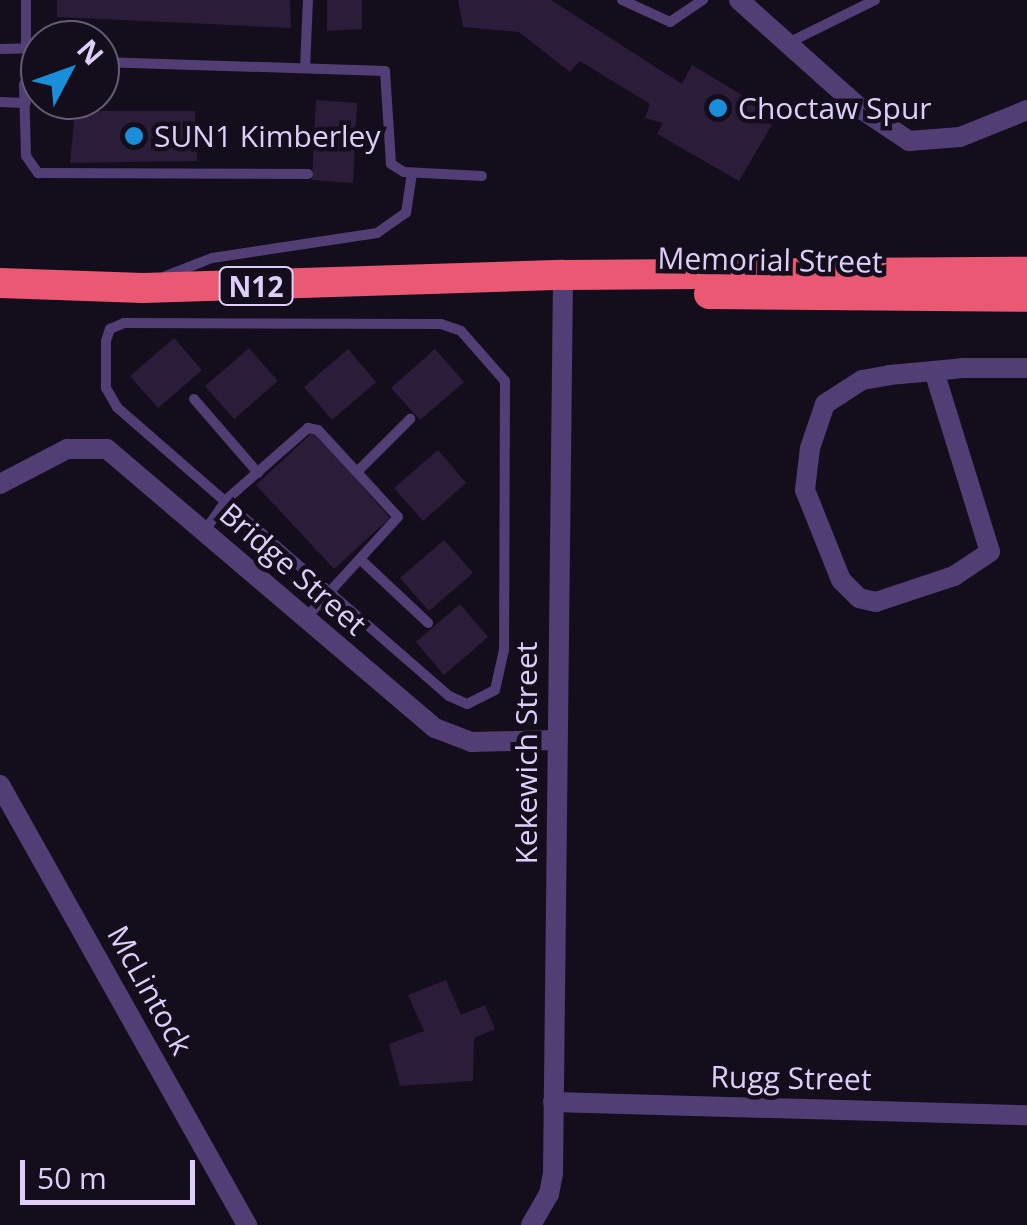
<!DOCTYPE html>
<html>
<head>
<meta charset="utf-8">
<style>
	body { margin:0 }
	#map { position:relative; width:1027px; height:1225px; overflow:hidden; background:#140e1c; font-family:"Open Sans",sans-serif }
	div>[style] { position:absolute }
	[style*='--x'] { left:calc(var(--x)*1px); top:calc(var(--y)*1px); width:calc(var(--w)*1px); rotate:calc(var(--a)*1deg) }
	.building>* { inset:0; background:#2b1c3a }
	.lane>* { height:10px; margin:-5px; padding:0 5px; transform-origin:5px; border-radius:5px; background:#503e75 }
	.street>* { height:20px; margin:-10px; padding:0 10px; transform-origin:10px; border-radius:10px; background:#503e75 }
	.highway>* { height:30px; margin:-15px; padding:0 15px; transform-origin:15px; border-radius:15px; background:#eb5873 }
	.dots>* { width:28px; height:28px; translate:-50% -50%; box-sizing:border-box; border:5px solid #140e1c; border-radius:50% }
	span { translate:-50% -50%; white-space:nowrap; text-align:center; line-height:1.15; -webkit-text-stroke:9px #140e1c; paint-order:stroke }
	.shield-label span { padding:2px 8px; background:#140e1c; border:2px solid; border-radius:8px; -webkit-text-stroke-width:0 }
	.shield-label { font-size:28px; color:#dfcef9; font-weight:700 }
	.poi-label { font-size:30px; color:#dfcef9 }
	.left { translate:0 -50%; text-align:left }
	.street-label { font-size:30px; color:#dfcef9 }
	.north { position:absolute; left:20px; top:20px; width:100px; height:100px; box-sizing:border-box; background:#140e1c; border:2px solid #655b74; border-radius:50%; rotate:49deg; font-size:28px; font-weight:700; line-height:40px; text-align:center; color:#dfcef9 }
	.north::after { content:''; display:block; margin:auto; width:35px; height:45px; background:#1a8ed9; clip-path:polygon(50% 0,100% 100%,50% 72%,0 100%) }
	.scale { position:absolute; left:20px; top:1160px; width:175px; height:45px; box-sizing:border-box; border:5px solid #dfcef9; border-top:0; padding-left:12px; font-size:30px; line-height:35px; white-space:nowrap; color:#dfcef9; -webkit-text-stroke:8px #140e1c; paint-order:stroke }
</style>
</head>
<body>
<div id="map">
	<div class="building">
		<i style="clip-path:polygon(57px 0,290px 0,291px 28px,57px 17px)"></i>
		<i style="clip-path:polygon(327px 0,362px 0,362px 29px,327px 31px)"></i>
		<i style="clip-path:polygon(458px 0,551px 0,682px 84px,692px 65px,777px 116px,739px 181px,657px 134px,663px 123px,645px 118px,650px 104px,580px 61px,570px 72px,519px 32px,463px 27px)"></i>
		<i style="clip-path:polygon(316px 100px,357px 103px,353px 183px,312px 180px)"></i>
		<i style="clip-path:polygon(75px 111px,195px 111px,197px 161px,70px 163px)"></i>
		<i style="clip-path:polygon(174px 338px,202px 370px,158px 408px,130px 376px)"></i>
		<i style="clip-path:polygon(249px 348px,278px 381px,234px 419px,205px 386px)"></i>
		<i style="clip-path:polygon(348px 349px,376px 382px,332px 420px,304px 387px)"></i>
		<i style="clip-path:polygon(435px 349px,464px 382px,420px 420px,391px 388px)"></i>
		<i style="clip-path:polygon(314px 431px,390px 518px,334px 569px,256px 485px)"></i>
		<i style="clip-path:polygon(438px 450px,466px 483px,423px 521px,394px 488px)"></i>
		<i style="clip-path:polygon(444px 540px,473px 573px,429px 611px,400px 578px)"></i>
		<i style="clip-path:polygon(460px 604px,488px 637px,444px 675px,416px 642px)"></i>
		<i style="clip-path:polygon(446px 980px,461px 1015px,485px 1005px,495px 1029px,474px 1038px,473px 1081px,400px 1086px,389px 1044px,424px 1031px,408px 995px)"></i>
	</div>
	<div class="lane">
		<i style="--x:622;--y:0;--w:53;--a:24.6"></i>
		<i style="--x:670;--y:22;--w:40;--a:-34"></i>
		<i style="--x:788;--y:43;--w:97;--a:-26.3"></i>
		<i style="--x:0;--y:49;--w:40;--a:-1.4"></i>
		<i style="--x:26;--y:49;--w:49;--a:-90"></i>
		<i style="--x:100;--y:62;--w:285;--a:1.8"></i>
		<i style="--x:385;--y:71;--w:93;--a:86.3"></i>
		<i style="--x:391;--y:164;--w:15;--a:32"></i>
		<i style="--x:404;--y:172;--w:78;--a:2.9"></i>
		<i style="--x:305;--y:68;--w:68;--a:-87.5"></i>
		<i style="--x:24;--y:84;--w:72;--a:88.4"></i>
		<i style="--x:26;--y:156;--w:21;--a:55"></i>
		<i style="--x:38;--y:173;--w:270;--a:0.2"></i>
		<i style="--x:0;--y:102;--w:26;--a:2"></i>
		<i style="--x:166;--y:276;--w:49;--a:-21.4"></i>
		<i style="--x:212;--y:258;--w:167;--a:-8.6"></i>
		<i style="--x:377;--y:233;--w:35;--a:-35"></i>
		<i style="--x:406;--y:213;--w:40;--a:-81.5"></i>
		<i style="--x:124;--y:323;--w:317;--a:0.2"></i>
		<i style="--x:441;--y:324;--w:21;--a:19"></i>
		<i style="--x:461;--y:331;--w:67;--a:48.7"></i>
		<i style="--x:505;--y:381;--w:269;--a:90.2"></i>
		<i style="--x:504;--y:650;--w:41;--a:102.7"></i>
		<i style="--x:495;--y:690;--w:31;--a:153"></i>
		<i style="--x:467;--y:704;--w:20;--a:-156"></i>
		<i style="--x:449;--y:696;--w:440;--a:-139"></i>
		<i style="--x:117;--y:407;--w:22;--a:-120"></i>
		<i style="--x:106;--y:388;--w:47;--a:-90"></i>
		<i style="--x:106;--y:341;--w:13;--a:-72"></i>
		<i style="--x:110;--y:329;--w:15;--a:-23"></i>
		<i style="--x:194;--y:399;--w:98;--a:49.1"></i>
		<i style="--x:358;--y:471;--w:74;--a:-45"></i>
		<i style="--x:204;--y:532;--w:40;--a:-55.1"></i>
		<i style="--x:227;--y:499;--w:108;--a:-41.2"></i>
		<i style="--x:308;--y:428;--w:10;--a:11"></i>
		<i style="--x:318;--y:430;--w:118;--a:47.4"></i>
		<i style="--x:398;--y:517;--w:138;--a:132.4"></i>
		<i style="--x:361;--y:560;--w:92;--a:43.2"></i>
	</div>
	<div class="street">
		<i style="--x:739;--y:0;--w:164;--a:41.8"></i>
		<i style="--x:861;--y:109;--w:58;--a:33.7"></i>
		<i style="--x:909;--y:141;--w:51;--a:-4.5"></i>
		<i style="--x:960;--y:137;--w:72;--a:-21.9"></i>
		<i style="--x:934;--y:371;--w:189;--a:72.8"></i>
		<i style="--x:990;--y:552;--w:43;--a:146.3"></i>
		<i style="--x:954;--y:576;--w:82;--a:161.6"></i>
		<i style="--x:876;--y:602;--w:17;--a:-167"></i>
		<i style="--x:859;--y:598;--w:25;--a:-135"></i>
		<i style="--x:841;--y:580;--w:97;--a:-111.8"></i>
		<i style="--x:805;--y:490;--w:42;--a:-83.2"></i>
		<i style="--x:810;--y:448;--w:46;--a:-71.2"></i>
		<i style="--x:825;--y:404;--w:44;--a:-33"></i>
		<i style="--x:862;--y:380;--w:27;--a:-10"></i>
		<i style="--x:889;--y:375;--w:45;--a:-5.1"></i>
		<i style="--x:934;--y:371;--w:28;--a:-6"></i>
		<i style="--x:962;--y:368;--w:65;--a:0"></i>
		<i style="--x:0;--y:484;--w:76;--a:-27.6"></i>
		<i style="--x:67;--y:449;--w:40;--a:0"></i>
		<i style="--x:107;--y:449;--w:431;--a:40.4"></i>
		<i style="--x:435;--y:728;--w:39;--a:21"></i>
		<i style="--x:471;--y:742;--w:85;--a:-1.3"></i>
		<i style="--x:0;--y:785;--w:505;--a:60.69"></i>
		<i style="--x:553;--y:1102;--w:474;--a:1.6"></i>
		<i style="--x:531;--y:1225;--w:36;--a:-60"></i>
		<i style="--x:549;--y:1194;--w:21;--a:-79"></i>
		<i style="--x:553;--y:1173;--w:898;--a:-89.36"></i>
	</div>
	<div class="highway">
		<i style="--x:0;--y:283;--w:143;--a:2"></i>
		<i style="--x:143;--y:288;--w:420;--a:-1.8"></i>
		<i style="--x:563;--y:275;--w:464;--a:-0.4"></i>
		<i style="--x:709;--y:294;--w:318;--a:0.5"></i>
	</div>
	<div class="dots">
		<i style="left:718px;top:108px;background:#1a8ed9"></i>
		<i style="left:134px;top:136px;background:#1a8ed9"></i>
	</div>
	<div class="shield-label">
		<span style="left:256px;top:286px">N12</span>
	</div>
	<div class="poi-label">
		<span class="left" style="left:738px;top:108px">Choctaw Spur</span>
		<span class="left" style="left:154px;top:136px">SUN1 Kimberley</span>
	</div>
	<div class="street-label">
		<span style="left:770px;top:260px;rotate:1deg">Memorial Street</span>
		<span style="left:293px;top:569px;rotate:41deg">Bridge Street</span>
		<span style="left:526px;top:753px;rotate:-90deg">Kekewich Street</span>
		<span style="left:150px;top:990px;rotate:61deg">McLintock</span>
		<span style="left:791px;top:1078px;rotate:1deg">Rugg Street</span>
	</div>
	<div class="north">N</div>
	<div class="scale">50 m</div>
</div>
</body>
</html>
